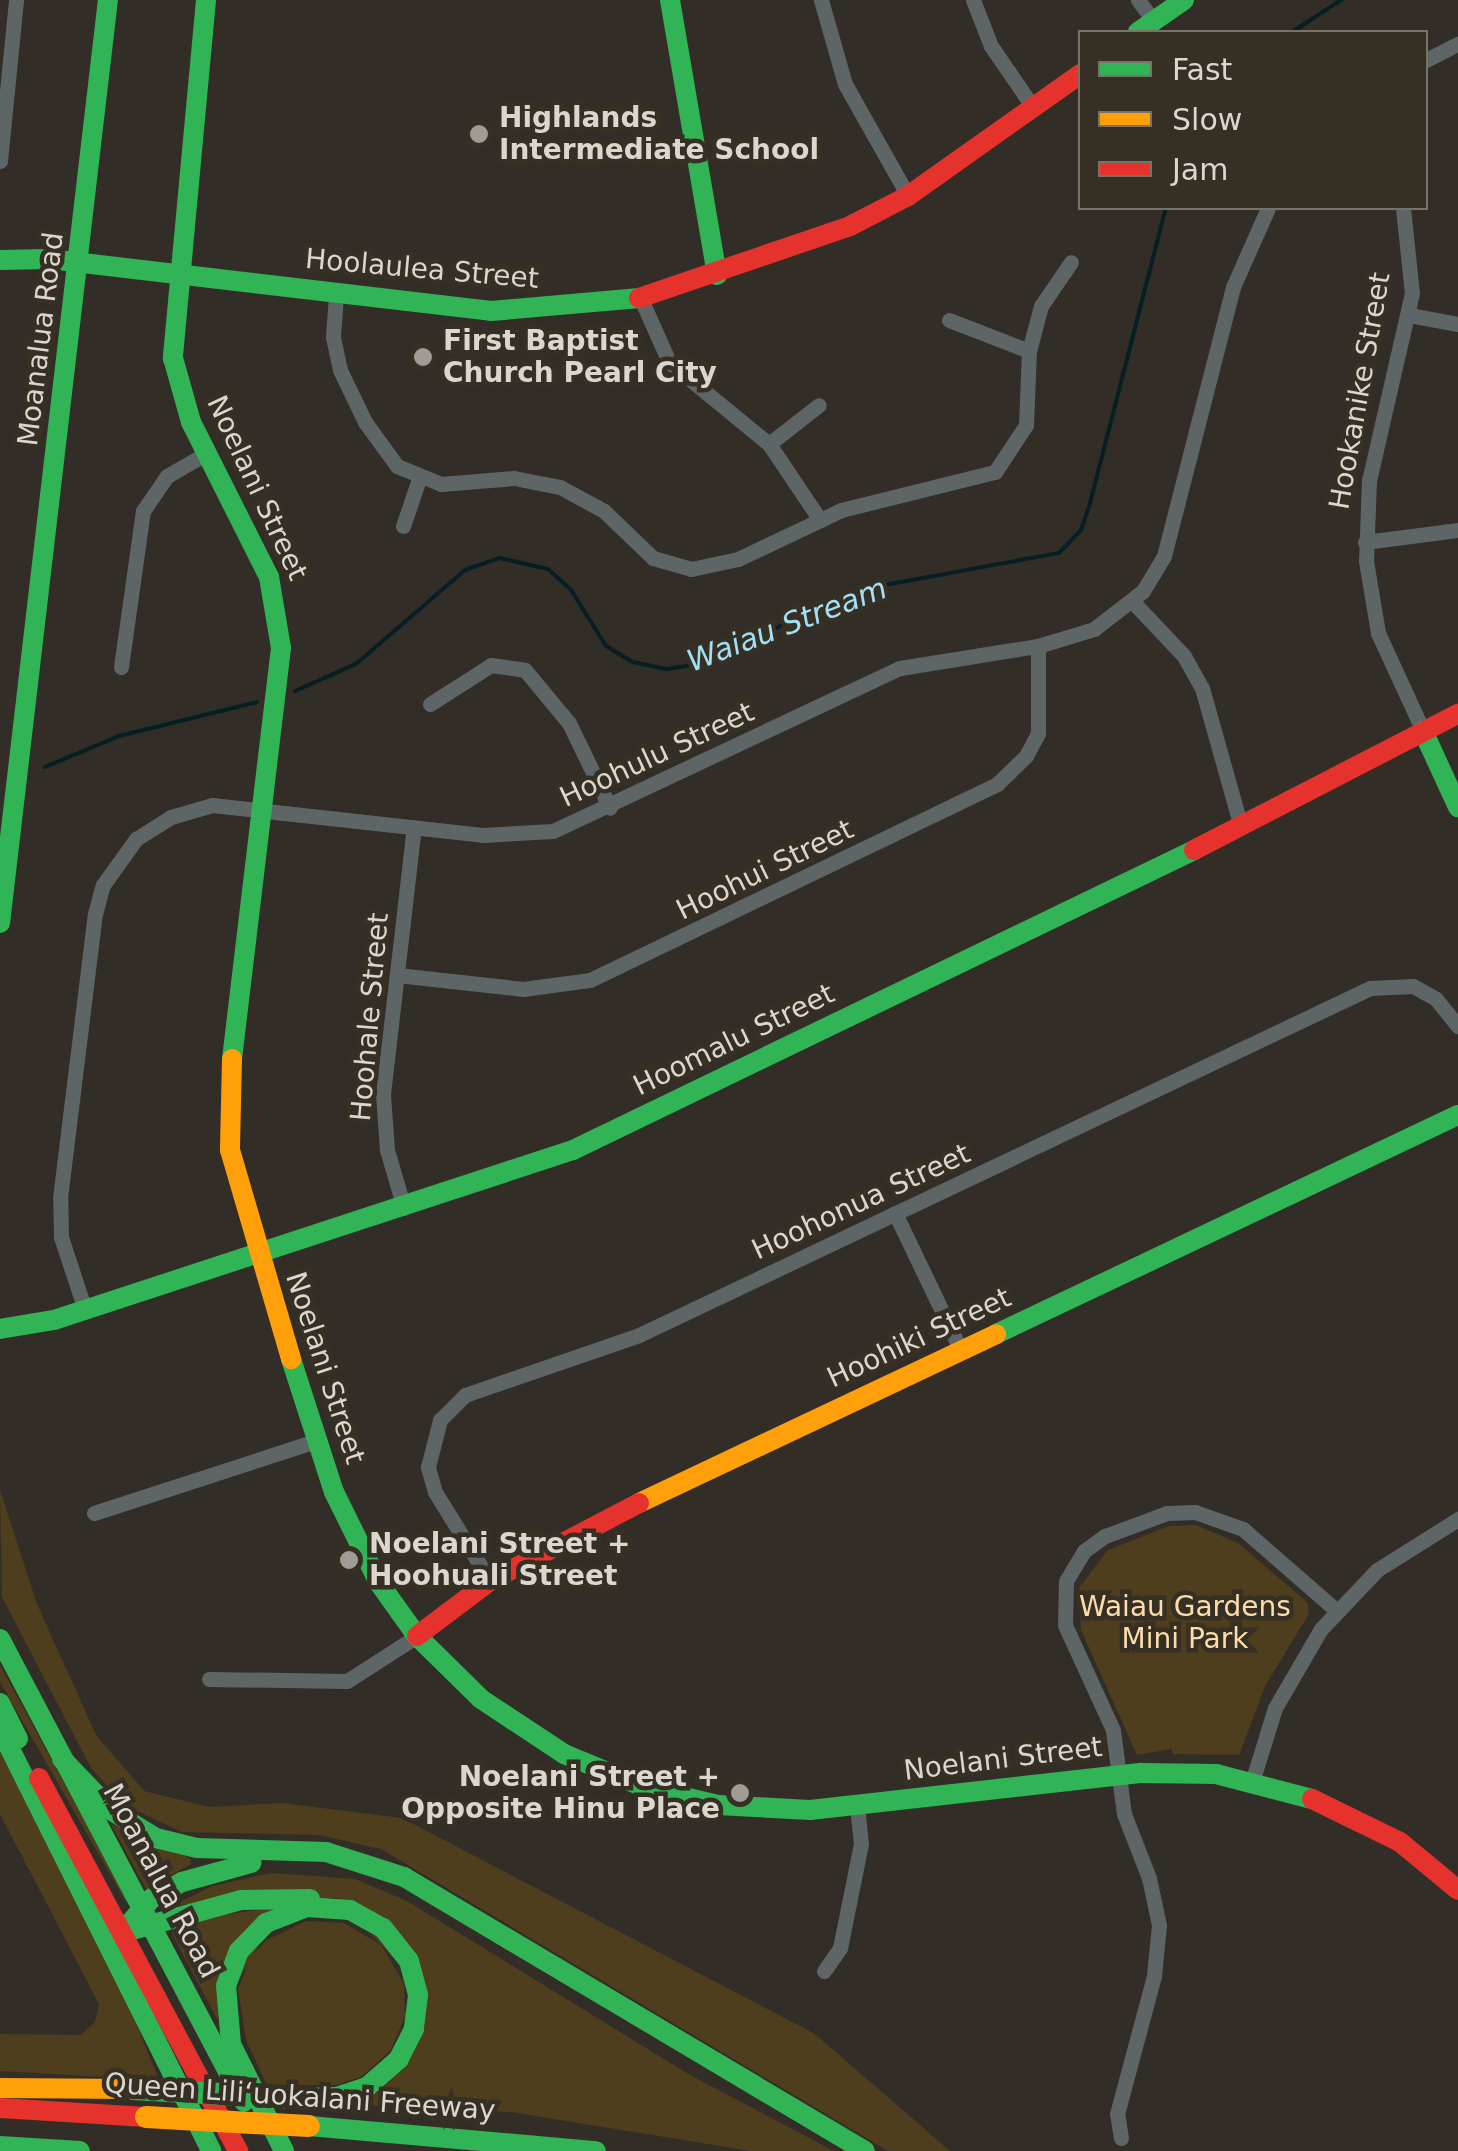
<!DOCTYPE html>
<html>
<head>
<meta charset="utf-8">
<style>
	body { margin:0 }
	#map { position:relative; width:1458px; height:2151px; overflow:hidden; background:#322e27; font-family:"DejaVu Sans",sans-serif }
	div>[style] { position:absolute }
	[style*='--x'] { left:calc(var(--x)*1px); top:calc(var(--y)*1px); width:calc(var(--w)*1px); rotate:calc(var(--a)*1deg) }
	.green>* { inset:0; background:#4f3e1d }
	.stream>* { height:4px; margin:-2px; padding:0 2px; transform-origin:2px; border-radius:2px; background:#061e24 }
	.street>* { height:15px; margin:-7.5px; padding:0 7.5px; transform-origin:7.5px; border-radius:7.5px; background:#5e6566 }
	.fast>* { height:20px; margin:-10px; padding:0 10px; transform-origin:10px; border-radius:10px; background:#30b455 }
	.slow>* { height:20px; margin:-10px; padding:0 10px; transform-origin:10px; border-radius:10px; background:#ff9f0a }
	.jam>* { height:20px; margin:-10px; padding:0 10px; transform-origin:10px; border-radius:10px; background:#e5322d }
	.fast-bridge>* { height:22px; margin:-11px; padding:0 11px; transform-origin:11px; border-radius:11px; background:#30b455 }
	.slow-bridge>* { height:22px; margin:-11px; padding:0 11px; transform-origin:11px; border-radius:11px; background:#ff9f0a }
	.dots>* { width:28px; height:28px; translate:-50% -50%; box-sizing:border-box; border:5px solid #362f23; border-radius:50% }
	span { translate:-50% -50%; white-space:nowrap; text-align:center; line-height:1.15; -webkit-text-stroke:9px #362f23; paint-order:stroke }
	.poi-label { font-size:28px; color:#dbd6cf; font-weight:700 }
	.left { translate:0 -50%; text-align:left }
	.right { translate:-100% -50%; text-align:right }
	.street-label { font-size:28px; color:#dbd6cf }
	.park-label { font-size:28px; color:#fbddac }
	.water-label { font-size:30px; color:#a1e0f8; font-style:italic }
	.legend { position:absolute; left:1078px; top:30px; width:350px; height:180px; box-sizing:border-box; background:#362f23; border:2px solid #787268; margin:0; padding:12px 18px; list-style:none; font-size:30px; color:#dbd6cf }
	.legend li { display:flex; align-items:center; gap:20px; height:50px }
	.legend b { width:50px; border:2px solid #787268 }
</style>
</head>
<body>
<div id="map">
	<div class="green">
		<i style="clip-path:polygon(0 1490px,37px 1604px,96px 1735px,144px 1791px,209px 1807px,282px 1803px,402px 1818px,815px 2034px,950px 2151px,888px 2151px,381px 1849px,319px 1835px,182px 1832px,125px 1805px,91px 1768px,2px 1597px)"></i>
		<i style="clip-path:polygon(1195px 1525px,1238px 1543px,1308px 1603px,1309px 1614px,1265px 1686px,1239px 1755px,1173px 1754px,1172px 1749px,1137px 1755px,1081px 1630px,1079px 1588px,1108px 1550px,1169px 1526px)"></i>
		<i style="clip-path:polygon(0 1665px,127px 1899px,126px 1902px,0 1682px)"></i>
		<i style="clip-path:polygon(0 1752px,120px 1984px,159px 2080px,0 2071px,0 2034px,81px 2035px,95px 2022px,99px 2004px,0 1814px)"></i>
		<i style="clip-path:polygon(111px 1824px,190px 1858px,191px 1864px,146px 1889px)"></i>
		<i style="clip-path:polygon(271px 1873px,355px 1879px,407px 1901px,690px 2075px,834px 2151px,751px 2151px,511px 2112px,340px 2104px,367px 2095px,427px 1994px,338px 1898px,173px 1905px,213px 1886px)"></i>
		<i style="clip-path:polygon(280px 1907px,217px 2019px,171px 1932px,201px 1918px)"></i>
		<i style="clip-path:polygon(306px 1921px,344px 1923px,381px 1945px,404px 1984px,405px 2017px,390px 2051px,361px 2077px,336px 2085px,267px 2085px,246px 2040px,238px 1989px,252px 1955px,267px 1940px)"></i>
	</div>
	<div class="stream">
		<i style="--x:1292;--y:32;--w:59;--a:-33.1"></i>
		<i style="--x:295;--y:691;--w:67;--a:-23.9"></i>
		<i style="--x:356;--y:664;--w:144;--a:-40.8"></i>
		<i style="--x:465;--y:570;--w:37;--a:-19"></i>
		<i style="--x:500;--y:558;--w:49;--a:12.9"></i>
		<i style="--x:548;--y:569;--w:31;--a:42"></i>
		<i style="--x:571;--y:590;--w:66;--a:58"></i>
		<i style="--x:606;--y:646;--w:31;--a:31"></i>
		<i style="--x:633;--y:662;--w:35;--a:12"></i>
		<i style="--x:667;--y:669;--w:24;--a:-9"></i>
		<i style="--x:691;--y:665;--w:193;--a:-23.5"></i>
		<i style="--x:868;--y:588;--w:194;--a:-10.4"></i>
		<i style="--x:1059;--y:553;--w:32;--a:-46"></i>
		<i style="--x:1081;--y:530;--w:24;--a:-71"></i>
		<i style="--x:1089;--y:507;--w:309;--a:-75.6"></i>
		<i style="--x:45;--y:767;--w:80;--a:-22.7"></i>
		<i style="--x:119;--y:736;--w:142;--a:-13.8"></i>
	</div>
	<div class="street">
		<i style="--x:821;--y:0;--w:87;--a:74.1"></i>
		<i style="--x:845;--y:84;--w:129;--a:60.6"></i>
		<i style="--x:973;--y:0;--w:49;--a:68.6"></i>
		<i style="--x:991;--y:46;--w:74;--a:55.5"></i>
		<i style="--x:1138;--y:0;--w:26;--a:53"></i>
		<i style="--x:1426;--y:60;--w:36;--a:-27"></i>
		<i style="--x:0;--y:161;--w:162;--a:-84.3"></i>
		<i style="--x:1403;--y:208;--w:85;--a:84"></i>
		<i style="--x:1412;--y:293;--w:192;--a:102.9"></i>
		<i style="--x:1369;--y:480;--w:81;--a:92.1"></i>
		<i style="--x:1366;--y:561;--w:73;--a:80.5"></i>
		<i style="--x:1378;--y:633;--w:108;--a:65.3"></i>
		<i style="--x:336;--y:295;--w:42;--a:94.1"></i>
		<i style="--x:333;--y:337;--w:34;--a:78"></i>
		<i style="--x:340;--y:370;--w:58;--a:64.3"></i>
		<i style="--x:365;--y:422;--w:54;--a:54"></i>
		<i style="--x:397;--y:466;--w:48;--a:22.2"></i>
		<i style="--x:441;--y:484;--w:73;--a:-4.7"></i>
		<i style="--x:514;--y:478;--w:47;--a:11.1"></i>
		<i style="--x:560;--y:487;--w:50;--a:28.6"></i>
		<i style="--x:604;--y:511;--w:68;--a:43.8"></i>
		<i style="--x:653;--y:558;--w:40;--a:16"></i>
		<i style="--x:691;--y:569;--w:48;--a:-12"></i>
		<i style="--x:738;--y:559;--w:114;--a:-25.4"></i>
		<i style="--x:841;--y:510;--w:159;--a:-13.9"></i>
		<i style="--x:995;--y:472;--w:56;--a:-56.6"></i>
		<i style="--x:1026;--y:425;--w:74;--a:-87.7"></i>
		<i style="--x:1029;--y:351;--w:47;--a:-75.1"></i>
		<i style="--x:1041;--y:306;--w:53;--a:-55.7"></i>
		<i style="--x:641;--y:299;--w:69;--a:66"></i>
		<i style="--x:669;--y:362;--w:129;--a:39.4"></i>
		<i style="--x:769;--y:444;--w:92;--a:56.1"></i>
		<i style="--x:1409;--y:315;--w:50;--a:10.4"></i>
		<i style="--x:949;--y:320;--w:86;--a:21.2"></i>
		<i style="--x:769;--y:444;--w:63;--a:-38"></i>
		<i style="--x:403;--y:526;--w:50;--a:-71.2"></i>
		<i style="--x:1365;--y:542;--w:94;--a:-7.4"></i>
		<i style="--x:1133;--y:602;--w:74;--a:46.6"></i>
		<i style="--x:1184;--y:656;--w:37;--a:61"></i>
		<i style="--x:1202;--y:688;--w:144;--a:74.3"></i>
		<i style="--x:121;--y:667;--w:158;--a:-82"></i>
		<i style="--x:143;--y:511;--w:42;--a:-55.6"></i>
		<i style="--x:167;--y:476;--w:46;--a:-29.9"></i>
		<i style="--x:430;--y:704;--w:72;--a:-32.6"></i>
		<i style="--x:491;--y:665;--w:34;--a:8"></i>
		<i style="--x:525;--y:670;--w:69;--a:50.3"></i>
		<i style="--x:569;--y:723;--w:94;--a:64.2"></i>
		<i style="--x:397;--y:975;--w:127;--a:6.3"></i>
		<i style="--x:523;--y:989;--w:68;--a:-7.7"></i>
		<i style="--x:590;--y:980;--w:452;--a:-25.7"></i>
		<i style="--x:997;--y:784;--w:40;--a:-44"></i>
		<i style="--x:1026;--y:756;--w:26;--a:-62"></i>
		<i style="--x:1038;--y:733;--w:87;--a:-90"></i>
		<i style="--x:404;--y:1208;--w:60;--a:-106.3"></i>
		<i style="--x:387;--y:1150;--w:56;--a:-94.1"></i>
		<i style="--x:383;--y:1094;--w:268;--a:-83.4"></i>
		<i style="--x:895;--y:1213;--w:153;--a:64.4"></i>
		<i style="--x:85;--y:1310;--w:77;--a:-108.2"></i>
		<i style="--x:61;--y:1237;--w:39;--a:-91"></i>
		<i style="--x:60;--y:1198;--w:286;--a:-83"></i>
		<i style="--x:95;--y:914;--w:30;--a:-75"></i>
		<i style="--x:103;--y:885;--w:57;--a:-54.3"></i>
		<i style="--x:136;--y:839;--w:41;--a:-32.2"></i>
		<i style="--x:171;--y:817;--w:43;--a:-16.3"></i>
		<i style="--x:212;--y:805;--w:272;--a:6.3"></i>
		<i style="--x:482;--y:835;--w:71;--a:-3.2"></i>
		<i style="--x:553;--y:831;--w:383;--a:-25.2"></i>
		<i style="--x:900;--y:668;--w:140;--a:-9.1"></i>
		<i style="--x:1038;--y:646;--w:59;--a:-16.9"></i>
		<i style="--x:1094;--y:629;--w:62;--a:-37.8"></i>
		<i style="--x:1143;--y:591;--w:41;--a:-59"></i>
		<i style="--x:1164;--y:556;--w:278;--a:-75.6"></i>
		<i style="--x:1233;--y:287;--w:86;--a:-66.1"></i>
		<i style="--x:94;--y:1513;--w:233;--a:-18"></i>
		<i style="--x:490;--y:1581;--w:105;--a:-121.7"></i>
		<i style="--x:435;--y:1492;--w:26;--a:-106"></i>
		<i style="--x:428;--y:1467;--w:49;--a:-75.7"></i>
		<i style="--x:440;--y:1420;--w:35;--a:-45"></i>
		<i style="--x:465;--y:1395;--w:184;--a:-19"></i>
		<i style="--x:639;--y:1335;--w:809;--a:-25.39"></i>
		<i style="--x:1370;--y:988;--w:43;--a:-2.7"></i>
		<i style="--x:1413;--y:986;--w:26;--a:29"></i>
		<i style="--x:1436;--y:999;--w:35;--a:51"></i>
		<i style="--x:209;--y:1679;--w:138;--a:0.8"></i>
		<i style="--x:347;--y:1681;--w:83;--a:-32.7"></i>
		<i style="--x:1253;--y:1779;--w:74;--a:-72.8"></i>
		<i style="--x:1275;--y:1708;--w:91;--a:-59.8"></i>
		<i style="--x:1321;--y:1629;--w:81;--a:-46.5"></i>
		<i style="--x:1377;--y:1570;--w:96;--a:-32.2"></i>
		<i style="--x:824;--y:1971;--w:28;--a:-55"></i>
		<i style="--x:840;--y:1948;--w:106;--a:-78.6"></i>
		<i style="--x:861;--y:1844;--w:38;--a:-96"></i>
		<i style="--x:1121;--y:2138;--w:24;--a:-99"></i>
		<i style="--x:1117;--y:2114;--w:143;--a:-75"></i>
		<i style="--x:1154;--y:1976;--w:51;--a:-84.4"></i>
		<i style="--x:1159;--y:1925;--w:48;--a:-102"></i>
		<i style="--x:1149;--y:1878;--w:69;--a:-111.3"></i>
		<i style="--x:1124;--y:1814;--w:85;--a:-97.5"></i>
		<i style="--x:1113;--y:1730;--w:115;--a:-114.6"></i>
		<i style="--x:1065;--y:1625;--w:44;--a:-88.7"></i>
		<i style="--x:1066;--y:1581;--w:35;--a:-59"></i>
		<i style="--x:1084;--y:1551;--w:26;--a:-36"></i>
		<i style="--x:1105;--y:1536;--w:66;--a:-20.4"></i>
		<i style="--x:1167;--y:1513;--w:28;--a:-2"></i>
		<i style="--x:1195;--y:1512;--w:51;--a:19.5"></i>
		<i style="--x:1243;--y:1529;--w:123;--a:41.1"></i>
	</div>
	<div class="fast">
		<i style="--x:206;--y:0;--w:360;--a:95.3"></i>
		<i style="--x:173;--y:358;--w:66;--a:74.3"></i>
		<i style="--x:191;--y:422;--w:174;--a:63.3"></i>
		<i style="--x:269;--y:577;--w:72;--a:80.4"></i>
		<i style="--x:281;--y:648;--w:414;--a:96.8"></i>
		<i style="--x:670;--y:0;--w:279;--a:80.3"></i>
		<i style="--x:1138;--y:32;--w:56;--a:-34.8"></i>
		<i style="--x:0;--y:260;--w:49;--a:-1.2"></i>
		<i style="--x:49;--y:259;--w:445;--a:6.7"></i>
		<i style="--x:491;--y:311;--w:149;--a:-5"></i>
		<i style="--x:1423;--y:731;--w:84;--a:65.3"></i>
		<i style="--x:0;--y:923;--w:929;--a:-83.33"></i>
		<i style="--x:0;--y:1329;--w:55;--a:-9.5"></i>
		<i style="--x:54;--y:1320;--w:546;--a:-18.14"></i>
		<i style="--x:573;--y:1150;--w:690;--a:-25.78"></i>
		<i style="--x:996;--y:1334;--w:511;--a:-25.36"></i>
		<i style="--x:291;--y:1359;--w:140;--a:72.1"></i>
		<i style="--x:334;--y:1492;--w:102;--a:63.7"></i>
		<i style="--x:379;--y:1583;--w:65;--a:54.4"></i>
		<i style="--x:417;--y:1636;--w:90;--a:44.5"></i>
		<i style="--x:481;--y:1699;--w:100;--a:33.5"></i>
		<i style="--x:564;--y:1754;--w:89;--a:22.5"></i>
		<i style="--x:646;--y:1788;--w:74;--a:13.3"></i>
		<i style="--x:718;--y:1805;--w:92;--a:3.1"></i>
		<i style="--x:810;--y:1810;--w:334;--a:-6.4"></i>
		<i style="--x:1142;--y:1773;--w:74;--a:0.8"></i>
		<i style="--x:1216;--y:1774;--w:99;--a:14.6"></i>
		<i style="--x:0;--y:1639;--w:523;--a:62.21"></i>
		<i style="--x:0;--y:1703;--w:40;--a:63.4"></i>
		<i style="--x:0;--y:1729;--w:472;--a:63.4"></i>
		<i style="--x:62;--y:1759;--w:72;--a:46.1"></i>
		<i style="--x:112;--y:1811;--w:52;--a:31.5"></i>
		<i style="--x:156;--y:1838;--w:42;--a:13.7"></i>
		<i style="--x:197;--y:1848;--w:129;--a:1.8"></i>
		<i style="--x:326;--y:1852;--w:82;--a:17.8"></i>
		<i style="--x:404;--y:1877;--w:536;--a:30.73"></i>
		<i style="--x:121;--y:1933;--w:124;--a:-15.4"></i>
		<i style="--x:241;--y:1900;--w:69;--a:-0.8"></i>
		<i style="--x:121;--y:1933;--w:47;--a:-48.5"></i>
		<i style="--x:152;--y:1898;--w:34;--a:-28"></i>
		<i style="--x:182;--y:1882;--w:72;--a:-15.4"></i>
		<i style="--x:309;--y:2126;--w:288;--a:5"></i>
		<i style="--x:0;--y:2146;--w:80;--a:3.6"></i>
		<i style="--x:284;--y:2151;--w:119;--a:-116.4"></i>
		<i style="--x:231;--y:2044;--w:58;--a:-94.9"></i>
		<i style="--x:226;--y:1986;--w:37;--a:-70"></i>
		<i style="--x:239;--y:1951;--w:39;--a:-46"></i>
		<i style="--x:266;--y:1923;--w:44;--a:-21.3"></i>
		<i style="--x:307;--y:1907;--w:43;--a:4"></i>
		<i style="--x:350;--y:1910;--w:38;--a:29"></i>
		<i style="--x:383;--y:1928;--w:42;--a:51.8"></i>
		<i style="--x:409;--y:1961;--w:35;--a:75"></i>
		<i style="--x:418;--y:1995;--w:34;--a:97"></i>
		<i style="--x:414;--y:2029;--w:34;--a:117"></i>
		<i style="--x:399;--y:2059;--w:43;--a:138.8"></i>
		<i style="--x:367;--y:2087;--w:33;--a:162"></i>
		<i style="--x:336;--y:2097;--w:42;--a:178.6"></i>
	</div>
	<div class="slow">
		<i style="--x:232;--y:1059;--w:91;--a:91.3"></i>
		<i style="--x:230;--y:1150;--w:218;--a:73.7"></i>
		<i style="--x:639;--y:1503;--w:395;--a:-25.3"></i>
		<i style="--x:0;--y:2088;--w:132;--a:0.4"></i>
	</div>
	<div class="jam">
		<i style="--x:639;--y:298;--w:223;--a:-18.8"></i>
		<i style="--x:850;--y:226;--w:65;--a:-27.3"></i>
		<i style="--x:908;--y:196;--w:211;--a:-35.3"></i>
		<i style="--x:1194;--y:850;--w:297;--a:-27.3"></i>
		<i style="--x:417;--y:1636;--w:91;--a:-37"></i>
		<i style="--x:490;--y:1581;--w:168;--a:-27.6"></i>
		<i style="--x:39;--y:1778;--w:423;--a:61.9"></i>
		<i style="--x:1312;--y:1799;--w:98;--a:26"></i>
		<i style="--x:1400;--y:1842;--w:75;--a:39.6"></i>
		<i style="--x:0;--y:2108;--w:146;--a:3.5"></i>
	</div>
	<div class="fast-bridge">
		<i style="--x:132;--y:2089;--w:162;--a:3.2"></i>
	</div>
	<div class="slow-bridge">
		<i style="--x:146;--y:2117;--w:163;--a:3.2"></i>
	</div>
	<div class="dots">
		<i style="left:479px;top:134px;background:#a09b94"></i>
		<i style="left:423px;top:357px;background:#a09b94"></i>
		<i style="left:349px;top:1560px;background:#a09b94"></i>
		<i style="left:740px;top:1793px;background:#a09b94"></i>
	</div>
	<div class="poi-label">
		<span class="left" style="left:499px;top:134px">Highlands<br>Intermediate School</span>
		<span class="left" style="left:443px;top:357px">First Baptist<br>Church Pearl City</span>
		<span class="left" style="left:369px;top:1560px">Noelani Street +<br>Hoohuali Street</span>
		<span class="right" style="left:720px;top:1793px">Noelani Street +<br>Opposite Hinu Place</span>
	</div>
	<div class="street-label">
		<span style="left:422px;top:269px;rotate:5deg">Hoolaulea Street</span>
		<span style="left:41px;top:339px;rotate:-83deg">Moanalua Road</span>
		<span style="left:1360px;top:391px;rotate:-80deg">Hookanike Street</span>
		<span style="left:257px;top:488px;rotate:65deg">Noelani Street</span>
		<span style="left:657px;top:755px;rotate:-25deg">Hoohulu Street</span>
		<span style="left:765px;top:870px;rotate:-26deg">Hoohui Street</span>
		<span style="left:370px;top:1017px;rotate:-85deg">Hoohale Street</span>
		<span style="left:734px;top:1040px;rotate:-26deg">Hoomalu Street</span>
		<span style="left:861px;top:1202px;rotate:-25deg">Hoohonua Street</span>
		<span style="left:919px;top:1338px;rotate:-25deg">Hoohiki Street</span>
		<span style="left:325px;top:1368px;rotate:72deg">Noelani Street</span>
		<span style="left:1003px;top:1759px;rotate:-7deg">Noelani Street</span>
		<span style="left:161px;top:1881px;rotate:62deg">Moanalua Road</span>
		<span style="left:300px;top:2097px;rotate:4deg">Queen Liliʻuokalani Freeway</span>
	</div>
	<div class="park-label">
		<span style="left:1185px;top:1623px">Waiau Gardens<br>Mini Park</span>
	</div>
	<div class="water-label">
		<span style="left:787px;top:625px;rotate:-21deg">Waiau Stream</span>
	</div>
	<ul class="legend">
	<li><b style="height:12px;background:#30b455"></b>Fast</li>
	<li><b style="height:12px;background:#ff9f0a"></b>Slow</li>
	<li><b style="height:12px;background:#e5322d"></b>Jam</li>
	</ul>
</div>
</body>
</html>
